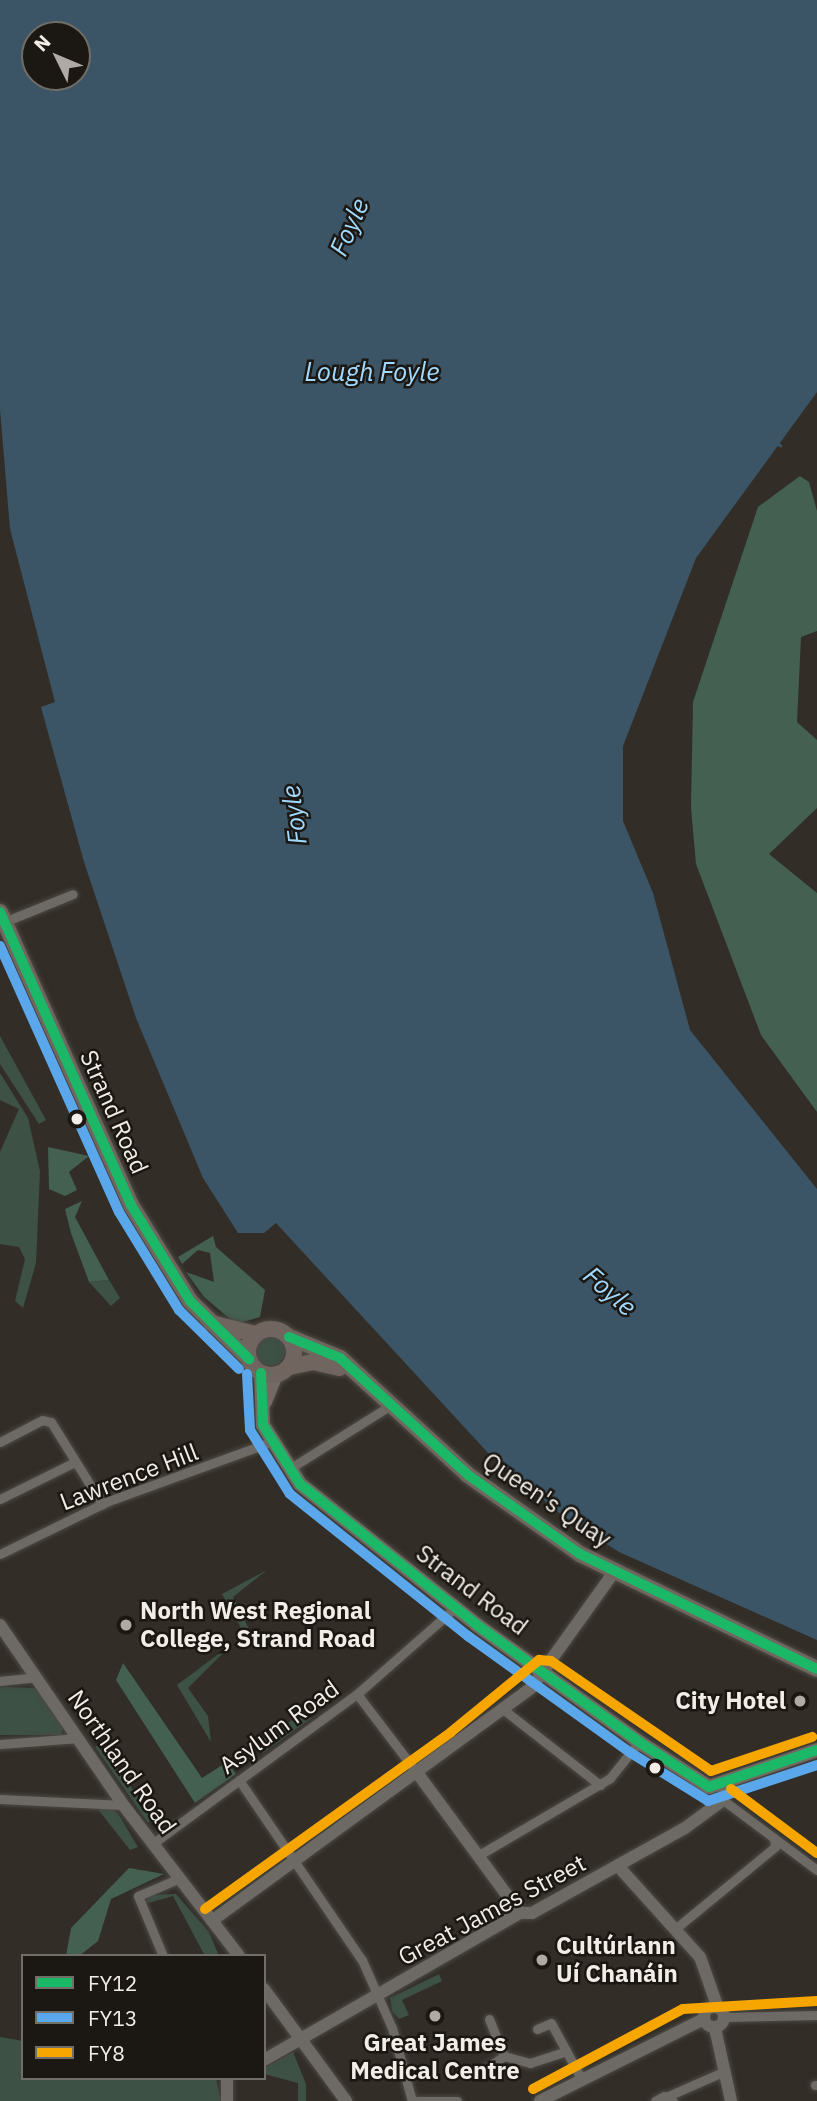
<!DOCTYPE html>
<html>
<head>
<meta charset="utf-8">
<style>
	body { margin:0 }
	#map { position:relative; width:817px; height:2101px; overflow:hidden; background:#322e27; font-family:"IBM Plex Sans",sans-serif }
	div>[style] { position:absolute }
	[style*='--x'] { left:calc(var(--x)*1px); top:calc(var(--y)*1px); width:calc(var(--w)*1px); rotate:calc(var(--a)*1deg) }
	.green>* { inset:0; background:#3d5145 }
	.round { border-radius:50% }
	.forest>* { inset:0; background:#436051 }
	.water>* { inset:0; background:#3b5566 }
	.stream>* { height:2.5px; margin:-1.25px; padding:0 1.25px; transform-origin:1.25px; border-radius:1.25px; background:#3b5566 }
	.roads { filter:drop-shadow(0 0 2px #4c4944) drop-shadow(0 0 2px #4c4944) }
	.street>* { height:9px; margin:-4.5px; padding:0 4.5px; transform-origin:4.5px; border-radius:4.5px; background:#6d6a65 }
	.secondary>* { height:12px; margin:-6px; padding:0 6px; transform-origin:6px; border-radius:6px; background:#6d6a65 }
	.secondary>.ring { margin:-6px; padding:0; box-sizing:content-box; background:none; border:12px solid #6d6a65; border-radius:50% }
	.primary>* { height:14px; margin:-7px; padding:0 7px; transform-origin:7px; border-radius:7px; background:#736a63 }
	.highway>* { height:16px; margin:-8px; padding:0 8px; transform-origin:8px; border-radius:8px; background:#71655f }
	.highway>.ring { margin:-8px; padding:0; box-sizing:content-box; background:none; border:16px solid #71655f; border-radius:50% }
	.bus-1>* { height:10px; margin:-5px; padding:0 5px; transform-origin:5px; border-radius:5px; background:#1ab867 }
	.bus-2>* { height:10px; margin:-5px; padding:0 5px; transform-origin:5px; border-radius:5px; background:#5aa8eb }
	.bus-3>* { height:10px; margin:-5px; padding:0 5px; transform-origin:5px; border-radius:5px; background:#f7a600 }
	.dots>* { width:19px; height:19px; translate:-50% -50%; box-sizing:border-box; border:4px solid #1b1712; border-radius:50% }
	span { translate:-50% -50%; white-space:nowrap; text-align:center; line-height:1.15; -webkit-text-stroke:5px #1b1712; paint-order:stroke }
	.street-label { font-size:24px; color:#f2ede6 }
	.poi-label { font-size:24px; color:#f2ede6; font-weight:700 }
	.left { translate:0 -50%; text-align:left }
	.right { translate:-100% -50%; text-align:right }
	.water-label { font-size:26px; color:#a2d9fe; font-style:italic }
	.legend { position:absolute; left:21px; top:1954px; width:245px; height:126px; box-sizing:border-box; background:#1b1712; border:2px solid #716d67; margin:0; padding:9px 12px; list-style:none; font-size:21px; color:#f2ede6 }
	.legend li { display:flex; align-items:center; gap:14px; height:35px }
	.legend b { width:35px; border:2px solid #716d67 }
	.north { position:absolute; left:21px; top:21px; width:70px; height:70px; box-sizing:border-box; background:#1b1712; border:2px solid #716d67; border-radius:50%; rotate:313deg; font-size:19px; font-weight:700; line-height:28px; text-align:center; color:#f2ede6 }
	.north::after { content:''; display:block; margin:auto; width:24px; height:32px; background:#afaaa3; clip-path:polygon(50% 0,100% 100%,50% 72%,0 100%) }
</style>
</head>
<body>
<div id="map">
	<div class="green">
		<i style="clip-path:polygon(0 1036px,46px 1120px,39px 1124px,0 1064px)"></i>
		<i style="clip-path:polygon(0 1073px,28px 1118px,40px 1171px,36px 1263px,23px 1308px,15px 1301px,25px 1259px,19px 1247px,0 1244px,0 1152px,19px 1109px,0 1100px)"></i>
		<i style="clip-path:polygon(109px 1280px,120px 1298px,111px 1306px,89px 1282px)"></i>
		<i class="round" style="left:255px;top:1336px;width:30px;height:30px"></i>
		<i style="clip-path:polygon(267px 1570px,233px 1597px,250px 1631px,245px 1635px,222px 1594px)"></i>
		<i style="clip-path:polygon(232px 1644px,188px 1688px,208px 1716px,211px 1742px,177px 1685px)"></i>
		<i style="clip-path:polygon(0 1687px,36px 1688px,63px 1728px,61px 1735px,0 1735px)"></i>
		<i style="clip-path:polygon(300px 1708px,312px 1718px,263px 1753px,256px 1744px,297px 1717px)"></i>
		<i style="clip-path:polygon(100px 1744px,154px 1819px,148px 1823px,95px 1747px)"></i>
		<i style="clip-path:polygon(93px 1803px,107px 1804px,119px 1815px,138px 1847px,130px 1850px)"></i>
		<i style="clip-path:polygon(176px 1894px,209px 1932px,219px 1956px,205px 1956px,173px 1896px,145px 1904px,150px 1895px)"></i>
		<i style="clip-path:polygon(439px 1974px,442px 1981px,402px 2000px,409px 2015px,399px 2019px,392px 2011px,390px 1998px)"></i>
		<i style="clip-path:polygon(0 2037px,23px 2041px,23px 2078px,216px 2078px,221px 2101px,0 2101px)"></i>
		<i style="clip-path:polygon(293px 2052px,306px 2084px,306px 2101px,298px 2101px,298px 2083px,264px 2074px,264px 2068px)"></i>
	</div>
	<div class="forest">
		<i style="clip-path:polygon(800px 476px,809px 482px,817px 511px,817px 631px,801px 637px,797px 722px,817px 740px,817px 808px,769px 854px,817px 893px,817px 1112px,761px 1035px,696px 864px,691px 808px,693px 702px,758px 507px)"></i>
		<i style="clip-path:polygon(48px 1147px,89px 1156px,69px 1172px,77px 1190px,65px 1196px,49px 1189px)"></i>
		<i style="clip-path:polygon(82px 1201px,75px 1217px,109px 1280px,89px 1282px,71px 1233px,65px 1209px)"></i>
		<i style="clip-path:polygon(213px 1236px,216px 1247px,265px 1290px,260px 1317px,236px 1324px,204px 1297px,186px 1272px,214px 1282px,210px 1253px,198px 1250px,182px 1264px,178px 1257px)"></i>
		<i style="clip-path:polygon(123px 1663px,202px 1778px,227px 1762px,236px 1774px,195px 1803px,116px 1680px)"></i>
		<i style="clip-path:polygon(129px 1868px,164px 1874px,111px 1899px,98px 1941px,79px 1956px,66px 1956px,71px 1928px)"></i>
	</div>
	<div class="water">
		<i style="clip-path:polygon(evenodd,0 0,817px 0,817px 392px,696px 558px,623px 746px,623px 821px,653px 893px,690px 1030px,817px 1189px,817px 1640px,619px 1552px,564px 1517px,490px 1455px,276px 1223px,264px 1233px,238px 1233px,203px 1178px,136px 1018px,84px 862px,41px 707px,55px 702px,10px 529px,0 409px,0 0,35px 35px,77px 35px,77px 77px,35px 77px,35px 35px)"></i>
	</div>
	<div class="stream">
		<i style="--x:777;--y:443;--w:4;--a:34"></i>
	</div>
	<div class="roads">
		<div class="street">
			<i style="--x:4;--y:922;--w:74;--a:-22.1"></i>
			<i style="--x:0;--y:1442;--w:47;--a:-27.6"></i>
			<i style="--x:42;--y:1420;--w:9;--a:13"></i>
			<i style="--x:51;--y:1422;--w:97;--a:58.1"></i>
			<i style="--x:289;--y:1469;--w:120;--a:-32.1"></i>
			<i style="--x:0;--y:1499;--w:84;--a:-26.3"></i>
			<i style="--x:0;--y:1554;--w:118;--a:-26.1"></i>
			<i style="--x:106;--y:1502;--w:179;--a:-20"></i>
			<i style="--x:0;--y:1681;--w:36;--a:-6"></i>
			<i style="--x:357;--y:1694;--w:101;--a:52.7"></i>
			<i style="--x:504;--y:1710;--w:122;--a:38"></i>
			<i style="--x:0;--y:1744;--w:79;--a:-4.3"></i>
			<i style="--x:239;--y:1780;--w:218;--a:55.7"></i>
			<i style="--x:362;--y:1960;--w:74;--a:66.2"></i>
			<i style="--x:392;--y:2028;--w:76;--a:74.7"></i>
			<i style="--x:0;--y:1799;--w:123;--a:2.8"></i>
			<i style="--x:723;--y:1800;--w:117;--a:36.7"></i>
			<i style="--x:152;--y:1844;--w:254;--a:-36.2"></i>
			<i style="--x:357;--y:1694;--w:130;--a:-41.3"></i>
			<i style="--x:479;--y:1855;--w:152;--a:-30.4"></i>
			<i style="--x:610;--y:1778;--w:46;--a:-51.1"></i>
			<i style="--x:675;--y:1929;--w:129;--a:-39.4"></i>
			<i style="--x:775;--y:1847;--w:9;--a:-96"></i>
			<i style="--x:163;--y:1956;--w:65;--a:-112.6"></i>
			<i style="--x:138;--y:1896;--w:46;--a:-23.2"></i>
			<i style="--x:724;--y:2017;--w:93;--a:-1.2"></i>
			<i style="--x:489;--y:2019;--w:40;--a:68"></i>
			<i style="--x:504;--y:2056;--w:27;--a:15"></i>
			<i style="--x:530;--y:2063;--w:38;--a:-18"></i>
			<i style="--x:537;--y:2029;--w:15;--a:-23"></i>
			<i style="--x:551;--y:2023;--w:63;--a:61.4"></i>
			<i style="--x:482;--y:2071;--w:27;--a:-34"></i>
			<i style="--x:815;--y:2085;--w:2;--a:0"></i>
			<i style="--x:668;--y:2096;--w:60;--a:-23.6"></i>
			<i style="--x:413;--y:2101;--w:44;--a:0"></i>
			<i style="--x:655;--y:2101;--w:10;--a:-29"></i>
			<i style="--x:664;--y:2096;--w:10;--a:29"></i>
		</div>
		<div class="secondary">
			<i style="--x:0;--y:1625;--w:219;--a:55.6"></i>
			<i style="--x:124;--y:1806;--w:189;--a:52.5"></i>
			<i style="--x:418;--y:1774;--w:172;--a:53.7"></i>
			<i style="--x:618;--y:1866;--w:122;--a:48"></i>
			<i style="--x:700;--y:1957;--w:54;--a:70.6"></i>
			<i style="--x:213;--y:1920;--w:394;--a:-36.1"></i>
			<i style="--x:531;--y:1688;--w:143;--a:-54.4"></i>
			<i style="--x:264;--y:1989;--w:139;--a:53.8"></i>
			<i class="ring" style="left:704px;top:2007px;width:8px;height:8px"></i>
			<i style="--x:715;--y:2028;--w:75;--a:77.6"></i>
			<i style="--x:264;--y:2060;--w:295;--a:-29.9"></i>
			<i style="--x:520;--y:1913;--w:12;--a:0"></i>
			<i style="--x:532;--y:1913;--w:175;--a:-29.1"></i>
			<i style="--x:685;--y:1828;--w:47;--a:-36.4"></i>
			<i style="--x:723;--y:1800;--w:15;--a:-79"></i>
			<i style="--x:227;--y:2078;--w:23;--a:90"></i>
			<i style="--x:540;--y:2101;--w:183;--a:-26.6"></i>
		</div>
		<div class="primary">
			<i style="--x:261;--y:1373;--w:52;--a:87.8"></i>
			<i style="--x:263;--y:1425;--w:70;--a:57.9"></i>
			<i style="--x:300;--y:1484;--w:226;--a:38.5"></i>
			<i style="--x:477;--y:1625;--w:200;--a:35.8"></i>
			<i style="--x:639;--y:1742;--w:83;--a:32.7"></i>
			<i style="--x:709;--y:1787;--w:114;--a:-18.9"></i>
			<i style="--x:265;--y:1402;--w:29;--a:-68"></i>
		</div>
		<div class="highway">
			<i style="--x:0;--y:912;--w:321;--a:65.9"></i>
			<i style="--x:131;--y:1205;--w:113;--a:58.4"></i>
			<i style="--x:190;--y:1301;--w:83;--a:44.5"></i>
			<i style="--x:211;--y:1323;--w:45;--a:14"></i>
			<i class="ring" style="left:248px;top:1329px;width:30px;height:30px"></i>
			<i style="--x:289;--y:1337;--w:55;--a:22.4"></i>
			<i style="--x:340;--y:1358;--w:173;--a:42.4"></i>
			<i style="--x:468;--y:1475;--w:137;--a:35.2"></i>
			<i style="--x:580;--y:1554;--w:263;--a:25.9"></i>
			<i style="--x:289;--y:1367;--w:25;--a:-12"></i>
			<i style="--x:313;--y:1362;--w:27;--a:13"></i>
		</div>
	</div>
	<div class="bus-1">
		<i style="--x:0;--y:912;--w:321;--a:65.9"></i>
		<i style="--x:131;--y:1205;--w:113;--a:58.4"></i>
		<i style="--x:190;--y:1301;--w:83;--a:44.5"></i>
		<i style="--x:289;--y:1337;--w:55;--a:22.4"></i>
		<i style="--x:340;--y:1358;--w:173;--a:42.4"></i>
		<i style="--x:468;--y:1475;--w:137;--a:35.2"></i>
		<i style="--x:580;--y:1554;--w:263;--a:25.9"></i>
		<i style="--x:261;--y:1373;--w:52;--a:87.8"></i>
		<i style="--x:263;--y:1425;--w:70;--a:57.9"></i>
		<i style="--x:300;--y:1484;--w:226;--a:38.5"></i>
		<i style="--x:477;--y:1625;--w:200;--a:35.8"></i>
		<i style="--x:639;--y:1742;--w:83;--a:32.7"></i>
		<i style="--x:709;--y:1787;--w:114;--a:-18.9"></i>
	</div>
	<div class="bus-2">
		<i style="--x:0;--y:946;--w:291;--a:65.9"></i>
		<i style="--x:119;--y:1212;--w:115;--a:58.5"></i>
		<i style="--x:179;--y:1310;--w:84;--a:44.5"></i>
		<i style="--x:247;--y:1374;--w:56;--a:86.9"></i>
		<i style="--x:250;--y:1430;--w:75;--a:58"></i>
		<i style="--x:290;--y:1494;--w:228;--a:38.6"></i>
		<i style="--x:468;--y:1636;--w:201;--a:35.7"></i>
		<i style="--x:631;--y:1753;--w:91;--a:31.9"></i>
		<i style="--x:708;--y:1801;--w:115;--a:-18.3"></i>
	</div>
	<div class="bus-3">
		<i style="--x:731;--y:1789;--w:107;--a:36.7"></i>
		<i style="--x:205;--y:1909;--w:303;--a:-35.7"></i>
		<i style="--x:451;--y:1732;--w:114;--a:-39.3"></i>
		<i style="--x:539;--y:1660;--w:12;--a:5"></i>
		<i style="--x:551;--y:1661;--w:194;--a:34.5"></i>
		<i style="--x:711;--y:1771;--w:107;--a:-18.6"></i>
		<i style="--x:533;--y:2089;--w:170;--a:-28.1"></i>
		<i style="--x:683;--y:2009;--w:134;--a:-3.4"></i>
	</div>
	<div class="dots">
		<i style="left:77px;top:1119px;background:#f2ede6"></i>
		<i style="left:126px;top:1625px;background:#afaaa3"></i>
		<i style="left:800px;top:1701px;background:#afaaa3"></i>
		<i style="left:655px;top:1768px;background:#f2ede6"></i>
		<i style="left:542px;top:1960px;background:#afaaa3"></i>
		<i style="left:435px;top:2016px;background:#afaaa3"></i>
	</div>
	<div class="street-label">
		<span style="left:114px;top:1112px;rotate:66deg">Strand Road</span>
		<span style="left:129px;top:1477px;rotate:-21deg">Lawrence Hill</span>
		<span style="left:547px;top:1500px;rotate:34deg">Queen's Quay</span>
		<span style="left:472px;top:1590px;rotate:37deg">Strand Road</span>
		<span style="left:279px;top:1727px;rotate:-36deg">Asylum Road</span>
		<span style="left:122px;top:1762px;rotate:55deg">Northland Road</span>
		<span style="left:492px;top:1910px;rotate:-28deg">Great James Street</span>
	</div>
	<div class="poi-label">
		<span class="left" style="left:140px;top:1625px">North West Regional<br>College, Strand Road</span>
		<span class="right" style="left:786px;top:1701px">City Hotel</span>
		<span class="left" style="left:556px;top:1960px">Cultúrlann<br>Uí Chanáin</span>
		<span style="left:435px;top:2057px">Great James<br>Medical Centre</span>
	</div>
	<div class="water-label">
		<span style="left:349px;top:227px;rotate:-66deg">Foyle</span>
		<span style="left:372px;top:372px">Lough Foyle</span>
		<span style="left:294px;top:815px;rotate:-97deg">Foyle</span>
		<span style="left:610px;top:1291px;rotate:41deg">Foyle</span>
	</div>
	<ul class="legend">
	<li><b style="height:9px;background:#1ab867"></b>FY12</li>
	<li><b style="height:9px;background:#5aa8eb"></b>FY13</li>
	<li><b style="height:9px;background:#f7a600"></b>FY8</li>
	</ul>
	<div class="north">N</div>
</div>
</body>
</html>
